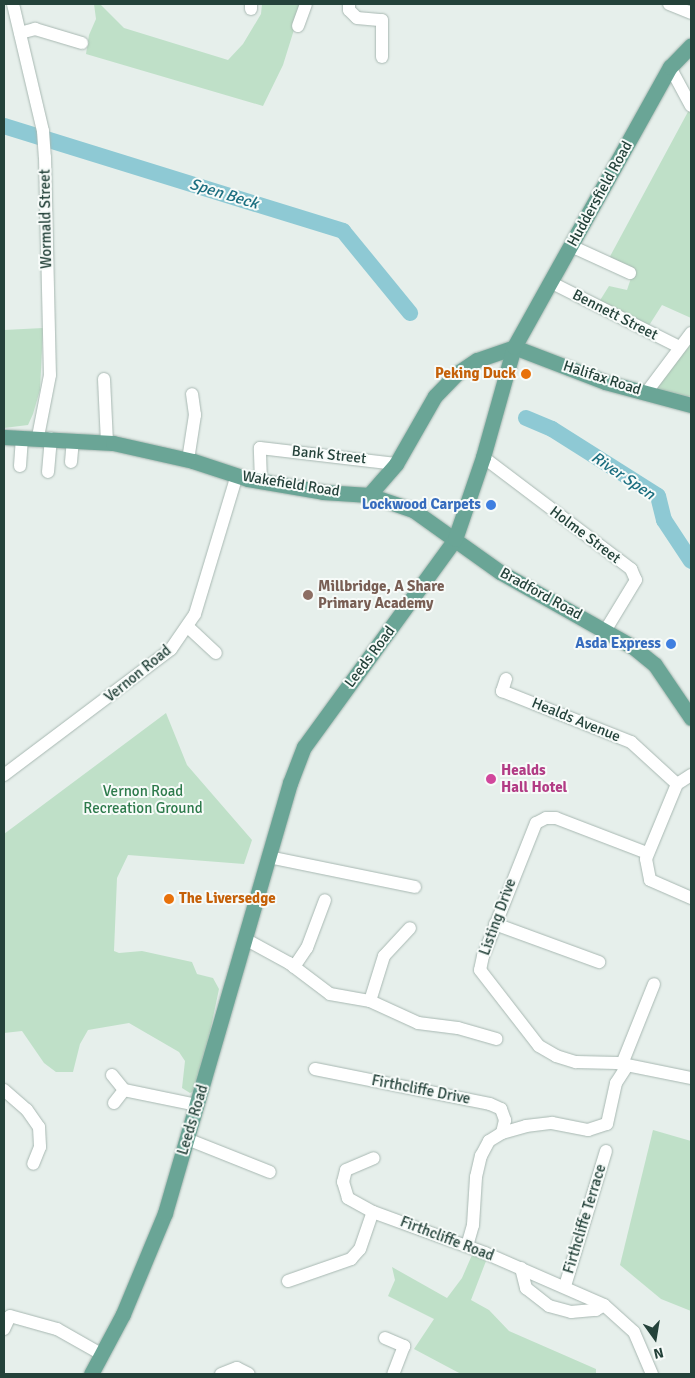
<!DOCTYPE html>
<html>
<head>
<meta charset="utf-8">
<style>
	body { margin:0 }
	#map { position:relative; width:695px; height:1378px; overflow:hidden; background:#e6efeb; font-family:Signika,sans-serif }
	div>[style] { position:absolute }
	[style*='--x'] { left:calc(var(--x)*1px); top:calc(var(--y)*1px); width:calc(var(--w)*1px); rotate:calc(var(--a)*1deg) }
	.green>* { inset:0; background:#bfe0c8 }
	.river>* { height:16px; margin:-8px; padding:0 8px; transform-origin:8px; border-radius:8px; background:#8ec9d4 }
	.roads { filter:drop-shadow(0 0 1px #a8b8b2) drop-shadow(0 0 1px #a8b8b2) }
	.minor>* { height:12px; margin:-6px; padding:0 6px; transform-origin:6px; border-radius:6px; background:#fff }
	.major>* { height:15px; margin:-7.5px; padding:0 7.5px; transform-origin:7.5px; border-radius:7.5px; background:#6aa596 }
	.dots>* { width:14px; height:14px; translate:-50% -50%; box-sizing:border-box; border:2px solid #f7fbf9; border-radius:50% }
	span { translate:-50% -50%; white-space:nowrap; text-align:center; line-height:1.15; -webkit-text-stroke:4px #f7fbf9; paint-order:stroke }
	.street-label { font-size:15px; color:#24423a }
	.food-label { font-size:15px; color:#c56008; font-weight:700 }
	.right { translate:-100% -50%; text-align:right }
	.left { translate:0 -50%; text-align:left }
	.shop-label { font-size:15px; color:#366cbe; font-weight:700 }
	.education-label { font-size:15px; color:#785e54; font-weight:700 }
	.hotel-label { font-size:15px; color:#b23c85; font-weight:700 }
	.park-label { font-size:15px; color:#2d7a4b }
	.water-label { font-size:16px; color:#1c6f80; font-style:italic }
	.frame { position:absolute; inset:0; border:5px solid #24423a; pointer-events:none }
	.north { position:absolute; left:630px; top:1313px; width:50px; height:50px; -webkit-text-stroke:4px #f7fbf9; paint-order:stroke; rotate:167deg; font-size:14px; font-weight:700; line-height:20px; text-align:center; color:#24423a }
	.north::after { content:''; display:block; margin:auto; width:18px; height:22px; background:#24423a; clip-path:polygon(50% 0,100% 100%,50% 72%,0 100%) }
</style>
</head>
<body>
<div id="map">
	<div class="green">
		<i style="clip-path:polygon(94px 4px,100px 4px,124px 28px,228px 60px,243px 44px,261px 14px,262px 4px,302px 4px,283px 65px,263px 106px,86px 54px,89px 35px,96px 19px)"></i>
		<i style="clip-path:polygon(690px 108px,691px 318px,662px 305px,648px 327px,599px 302px,609px 286px,627px 290px,632px 275px,607px 262px)"></i>
		<i style="clip-path:polygon(43px 328px,40px 390px,33px 414px,28px 425px,4px 428px,4px 330px)"></i>
		<i style="clip-path:polygon(691px 337px,691px 396px,680px 399px,651px 393px)"></i>
		<i style="clip-path:polygon(166px 713px,187px 765px,252px 840px,244px 864px,128px 855px,117px 878px,114px 951px,119px 953px,142px 951px,192px 962px,197px 974px,213px 978px,219px 989px,198px 1089px,190px 1093px,182px 1088px,185px 1061px,179px 1052px,129px 1023px,88px 1030px,80px 1044px,73px 1072px,56px 1072px,44px 1063px,22px 1031px,4px 1033px,4px 834px)"></i>
		<i style="clip-path:polygon(653px 1130px,691px 1141px,691px 1311px,661px 1299px,620px 1265px)"></i>
		<i style="clip-path:polygon(472px 1255px,486px 1261px,471px 1300px,489px 1310px,509px 1331px,596px 1369px,596px 1374px,461px 1374px,414px 1349px,434px 1319px,388px 1296px,395px 1280px,392px 1267px,447px 1298px,462px 1278px)"></i>
	</div>
	<div class="river">
		<i style="--x:4;--y:126;--w:355;--a:17.2"></i>
		<i style="--x:343;--y:231;--w:106;--a:50.7"></i>
		<i style="--x:526;--y:418;--w:28;--a:23"></i>
		<i style="--x:552;--y:429;--w:125;--a:32.3"></i>
		<i style="--x:658;--y:496;--w:25;--a:76"></i>
		<i style="--x:664;--y:520;--w:49;--a:56.6"></i>
	</div>
	<div class="roads">
		<div class="minor">
			<i style="--x:13;--y:4;--w:130;--a:76.7"></i>
			<i style="--x:43;--y:131;--w:26;--a:86"></i>
			<i style="--x:45;--y:157;--w:218;--a:88.7"></i>
			<i style="--x:50;--y:375;--w:63;--a:101"></i>
			<i style="--x:251;--y:4;--w:5;--a:90"></i>
			<i style="--x:349;--y:4;--w:6;--a:90"></i>
			<i style="--x:349;--y:10;--w:11;--a:45"></i>
			<i style="--x:357;--y:18;--w:25;--a:5"></i>
			<i style="--x:382;--y:20;--w:37;--a:90"></i>
			<i style="--x:669;--y:4;--w:24;--a:22"></i>
			<i style="--x:298;--y:26;--w:23;--a:-70"></i>
			<i style="--x:20;--y:33;--w:16;--a:-15"></i>
			<i style="--x:35;--y:29;--w:49;--a:16.6"></i>
			<i style="--x:670;--y:67;--w:44;--a:61.7"></i>
			<i style="--x:571;--y:246;--w:65;--a:24.6"></i>
			<i style="--x:550;--y:282;--w:144;--a:26.7"></i>
			<i style="--x:104;--y:379;--w:64;--a:87.3"></i>
			<i style="--x:646;--y:393;--w:75;--a:-53.1"></i>
			<i style="--x:483;--y:457;--w:186;--a:37.1"></i>
			<i style="--x:631;--y:569;--w:12;--a:66"></i>
			<i style="--x:636;--y:580;--w:60;--a:121.3"></i>
			<i style="--x:188;--y:460;--w:46;--a:-81.2"></i>
			<i style="--x:195;--y:415;--w:21;--a:-98"></i>
			<i style="--x:71;--y:462;--w:22;--a:-85"></i>
			<i style="--x:20;--y:466;--w:29;--a:-86"></i>
			<i style="--x:48;--y:472;--w:34;--a:-85"></i>
			<i style="--x:261;--y:482;--w:34;--a:-92"></i>
			<i style="--x:260;--y:448;--w:137;--a:6.7"></i>
			<i style="--x:188;--y:627;--w:38;--a:43"></i>
			<i style="--x:506;--y:679;--w:13;--a:108"></i>
			<i style="--x:502;--y:691;--w:139;--a:21.6"></i>
			<i style="--x:631;--y:742;--w:62;--a:42.4"></i>
			<i style="--x:4;--y:775;--w:209;--a:-37"></i>
			<i style="--x:171;--y:649;--w:42;--a:-55.6"></i>
			<i style="--x:195;--y:614;--w:145;--a:-73.2"></i>
			<i style="--x:691;--y:775;--w:17;--a:147"></i>
			<i style="--x:677;--y:784;--w:81;--a:112.5"></i>
			<i style="--x:646;--y:859;--w:21;--a:79"></i>
			<i style="--x:650;--y:880;--w:45;--a:23.7"></i>
			<i style="--x:647;--y:853;--w:97;--a:-159"></i>
			<i style="--x:556;--y:818;--w:10;--a:180"></i>
			<i style="--x:546;--y:818;--w:11;--a:153"></i>
			<i style="--x:536;--y:823;--w:143;--a:111.7"></i>
			<i style="--x:483;--y:956;--w:14;--a:102"></i>
			<i style="--x:480;--y:970;--w:96;--a:52.2"></i>
			<i style="--x:539;--y:1046;--w:20;--a:30"></i>
			<i style="--x:556;--y:1056;--w:21;--a:17"></i>
			<i style="--x:576;--y:1062;--w:41;--a:1.4"></i>
			<i style="--x:617;--y:1063;--w:76;--a:11.5"></i>
			<i style="--x:269;--y:857;--w:149;--a:11.6"></i>
			<i style="--x:495;--y:924;--w:111;--a:20.1"></i>
			<i style="--x:245;--y:939;--w:50;--a:28.6"></i>
			<i style="--x:289;--y:963;--w:51;--a:37.1"></i>
			<i style="--x:330;--y:994;--w:41;--a:9.9"></i>
			<i style="--x:370;--y:1001;--w:53;--a:24.6"></i>
			<i style="--x:418;--y:1023;--w:40;--a:7.1"></i>
			<i style="--x:458;--y:1028;--w:40;--a:16"></i>
			<i style="--x:294;--y:967;--w:23;--a:-56"></i>
			<i style="--x:307;--y:948;--w:51;--a:-69.4"></i>
			<i style="--x:370;--y:1001;--w:47;--a:-72.7"></i>
			<i style="--x:384;--y:956;--w:38;--a:-47"></i>
			<i style="--x:622;--y:1064;--w:86;--a:-68.2"></i>
			<i style="--x:315;--y:1069;--w:178;--a:11.3"></i>
			<i style="--x:490;--y:1104;--w:12;--a:24"></i>
			<i style="--x:501;--y:1109;--w:12;--a:70"></i>
			<i style="--x:505;--y:1120;--w:13;--a:103"></i>
			<i style="--x:112;--y:1075;--w:19;--a:51"></i>
			<i style="--x:124;--y:1090;--w:75;--a:11.6"></i>
			<i style="--x:4;--y:1090;--w:30;--a:41"></i>
			<i style="--x:27;--y:1110;--w:21;--a:55"></i>
			<i style="--x:39;--y:1127;--w:20;--a:87"></i>
			<i style="--x:40;--y:1147;--w:18;--a:112"></i>
			<i style="--x:114;--y:1103;--w:16;--a:-52"></i>
			<i style="--x:187;--y:1139;--w:89;--a:21.7"></i>
			<i style="--x:373;--y:1212;--w:119;--a:20.1"></i>
			<i style="--x:485;--y:1253;--w:130;--a:23.6"></i>
			<i style="--x:604;--y:1305;--w:40;--a:42"></i>
			<i style="--x:634;--y:1332;--w:46;--a:66.8"></i>
			<i style="--x:467;--y:1246;--w:22;--a:-74"></i>
			<i style="--x:473;--y:1225;--w:48;--a:-86.4"></i>
			<i style="--x:476;--y:1177;--w:22;--a:-77"></i>
			<i style="--x:481;--y:1156;--w:17;--a:-62"></i>
			<i style="--x:489;--y:1141;--w:15;--a:-32"></i>
			<i style="--x:502;--y:1133;--w:25;--a:-16"></i>
			<i style="--x:526;--y:1126;--w:26;--a:-7"></i>
			<i style="--x:552;--y:1123;--w:37;--a:11"></i>
			<i style="--x:588;--y:1130;--w:20;--a:-18"></i>
			<i style="--x:607;--y:1124;--w:42;--a:-77.6"></i>
			<i style="--x:616;--y:1083;--w:20;--a:-57"></i>
			<i style="--x:521;--y:1268;--w:21;--a:76"></i>
			<i style="--x:526;--y:1288;--w:29;--a:38"></i>
			<i style="--x:549;--y:1306;--w:23;--a:15"></i>
			<i style="--x:571;--y:1312;--w:25;--a:-5"></i>
			<i style="--x:596;--y:1310;--w:9;--a:-32"></i>
			<i style="--x:288;--y:1281;--w:67;--a:-19.2"></i>
			<i style="--x:351;--y:1259;--w:13;--a:-48"></i>
			<i style="--x:360;--y:1249;--w:39;--a:-71"></i>
			<i style="--x:373;--y:1212;--w:29;--a:-151"></i>
			<i style="--x:348;--y:1198;--w:17;--a:-107"></i>
			<i style="--x:343;--y:1182;--w:12;--a:-76"></i>
			<i style="--x:346;--y:1170;--w:30;--a:-23"></i>
			<i style="--x:565;--y:1286;--w:141;--a:-73.1"></i>
			<i style="--x:4;--y:1329;--w:14;--a:-65"></i>
			<i style="--x:10;--y:1316;--w:49;--a:15.5"></i>
			<i style="--x:57;--y:1329;--w:53;--a:29.5"></i>
			<i style="--x:385;--y:1338;--w:21;--a:23"></i>
			<i style="--x:404;--y:1346;--w:30;--a:111"></i>
			<i style="--x:221;--y:1374;--w:17;--a:-21"></i>
			<i style="--x:237;--y:1368;--w:13;--a:27"></i>
		</div>
		<div class="major">
			<i style="--x:514;--y:347;--w:97;--a:21"></i>
			<i style="--x:605;--y:382;--w:89;--a:15"></i>
			<i style="--x:4;--y:437;--w:109;--a:3.2"></i>
			<i style="--x:113;--y:443;--w:82;--a:12.7"></i>
			<i style="--x:193;--y:461;--w:58;--a:18.1"></i>
			<i style="--x:248;--y:479;--w:76;--a:9.8"></i>
			<i style="--x:323;--y:492;--w:46;--a:3.7"></i>
			<i style="--x:369;--y:495;--w:46;--a:18.8"></i>
			<i style="--x:413;--y:510;--w:107;--a:35.5"></i>
			<i style="--x:500;--y:572;--w:153;--a:29.4"></i>
			<i style="--x:633;--y:647;--w:28;--a:39"></i>
			<i style="--x:655;--y:665;--w:64;--a:55.8"></i>
			<i style="--x:369;--y:495;--w:41;--a:-48.9"></i>
			<i style="--x:396;--y:464;--w:78;--a:-60.2"></i>
			<i style="--x:435;--y:396;--w:30;--a:-46"></i>
			<i style="--x:456;--y:374;--w:25;--a:-34"></i>
			<i style="--x:477;--y:360;--w:39;--a:-19"></i>
			<i style="--x:91;--y:1374;--w:68;--a:-61.9"></i>
			<i style="--x:123;--y:1314;--w:109;--a:-67.4"></i>
			<i style="--x:165;--y:1213;--w:448;--a:-73.8"></i>
			<i style="--x:290;--y:783;--w:39;--a:-69"></i>
			<i style="--x:304;--y:747;--w:257;--a:-54"></i>
			<i style="--x:455;--y:539;--w:87;--a:-71.1"></i>
			<i style="--x:483;--y:457;--w:114;--a:-74.3"></i>
			<i style="--x:514;--y:347;--w:321;--a:-60.9"></i>
			<i style="--x:670;--y:67;--w:30;--a:-46"></i>
		</div>
	</div>
	<div class="dots">
		<i style="left:526px;top:374px;background:#e8710a"></i>
		<i style="left:491px;top:505px;background:#3f7fe0"></i>
		<i style="left:308px;top:595px;background:#8d6e63"></i>
		<i style="left:671px;top:644px;background:#3f7fe0"></i>
		<i style="left:491px;top:779px;background:#d1479c"></i>
		<i style="left:169px;top:899px;background:#e8710a"></i>
	</div>
	<div class="street-label">
		<span style="left:600px;top:194px;rotate:-61deg">Huddersfield Road</span>
		<span style="left:46px;top:219px;rotate:-91deg">Wormald Street</span>
		<span style="left:615px;top:315px;rotate:27deg">Bennett Street</span>
		<span style="left:602px;top:378px;rotate:18deg">Halifax Road</span>
		<span style="left:329px;top:455px;rotate:6deg">Bank Street</span>
		<span style="left:291px;top:484px;rotate:9deg">Wakefield Road</span>
		<span style="left:585px;top:535px;rotate:37deg">Holme Street</span>
		<span style="left:541px;top:594px;rotate:29deg">Bradford Road</span>
		<span style="left:370px;top:657px;rotate:-53deg">Leeds Road</span>
		<span style="left:138px;top:674px;rotate:-39deg">Vernon Road</span>
		<span style="left:576px;top:720px;rotate:22deg">Healds Avenue</span>
		<span style="left:498px;top:917px;rotate:-70deg">Listing Drive</span>
		<span style="left:421px;top:1090px;rotate:11deg">Firthcliffe Drive</span>
		<span style="left:193px;top:1120px;rotate:-73deg">Leeds Road</span>
		<span style="left:585px;top:1219px;rotate:-73deg">Firthcliffe Terrace</span>
		<span style="left:447px;top:1239px;rotate:21deg">Firthcliffe Road</span>
	</div>
	<div class="food-label">
		<span class="right" style="left:516px;top:374px">Peking Duck</span>
		<span class="left" style="left:179px;top:899px">The Liversedge</span>
	</div>
	<div class="shop-label">
		<span class="right" style="left:481px;top:505px">Lockwood Carpets</span>
		<span class="right" style="left:661px;top:644px">Asda Express</span>
	</div>
	<div class="education-label">
		<span class="left" style="left:318px;top:595px">Millbridge, A Share<br>Primary Academy</span>
	</div>
	<div class="hotel-label">
		<span class="left" style="left:501px;top:779px">Healds<br>Hall Hotel</span>
	</div>
	<div class="park-label">
		<span style="left:143px;top:800px">Vernon Road<br>Recreation Ground</span>
	</div>
	<div class="water-label">
		<span style="left:224px;top:194px;rotate:17deg">Spen Beck</span>
		<span style="left:623px;top:476px;rotate:34deg">River Spen</span>
	</div>
	<div class="frame"></div>
	<div class="north">N</div>
</div>
</body>
</html>
